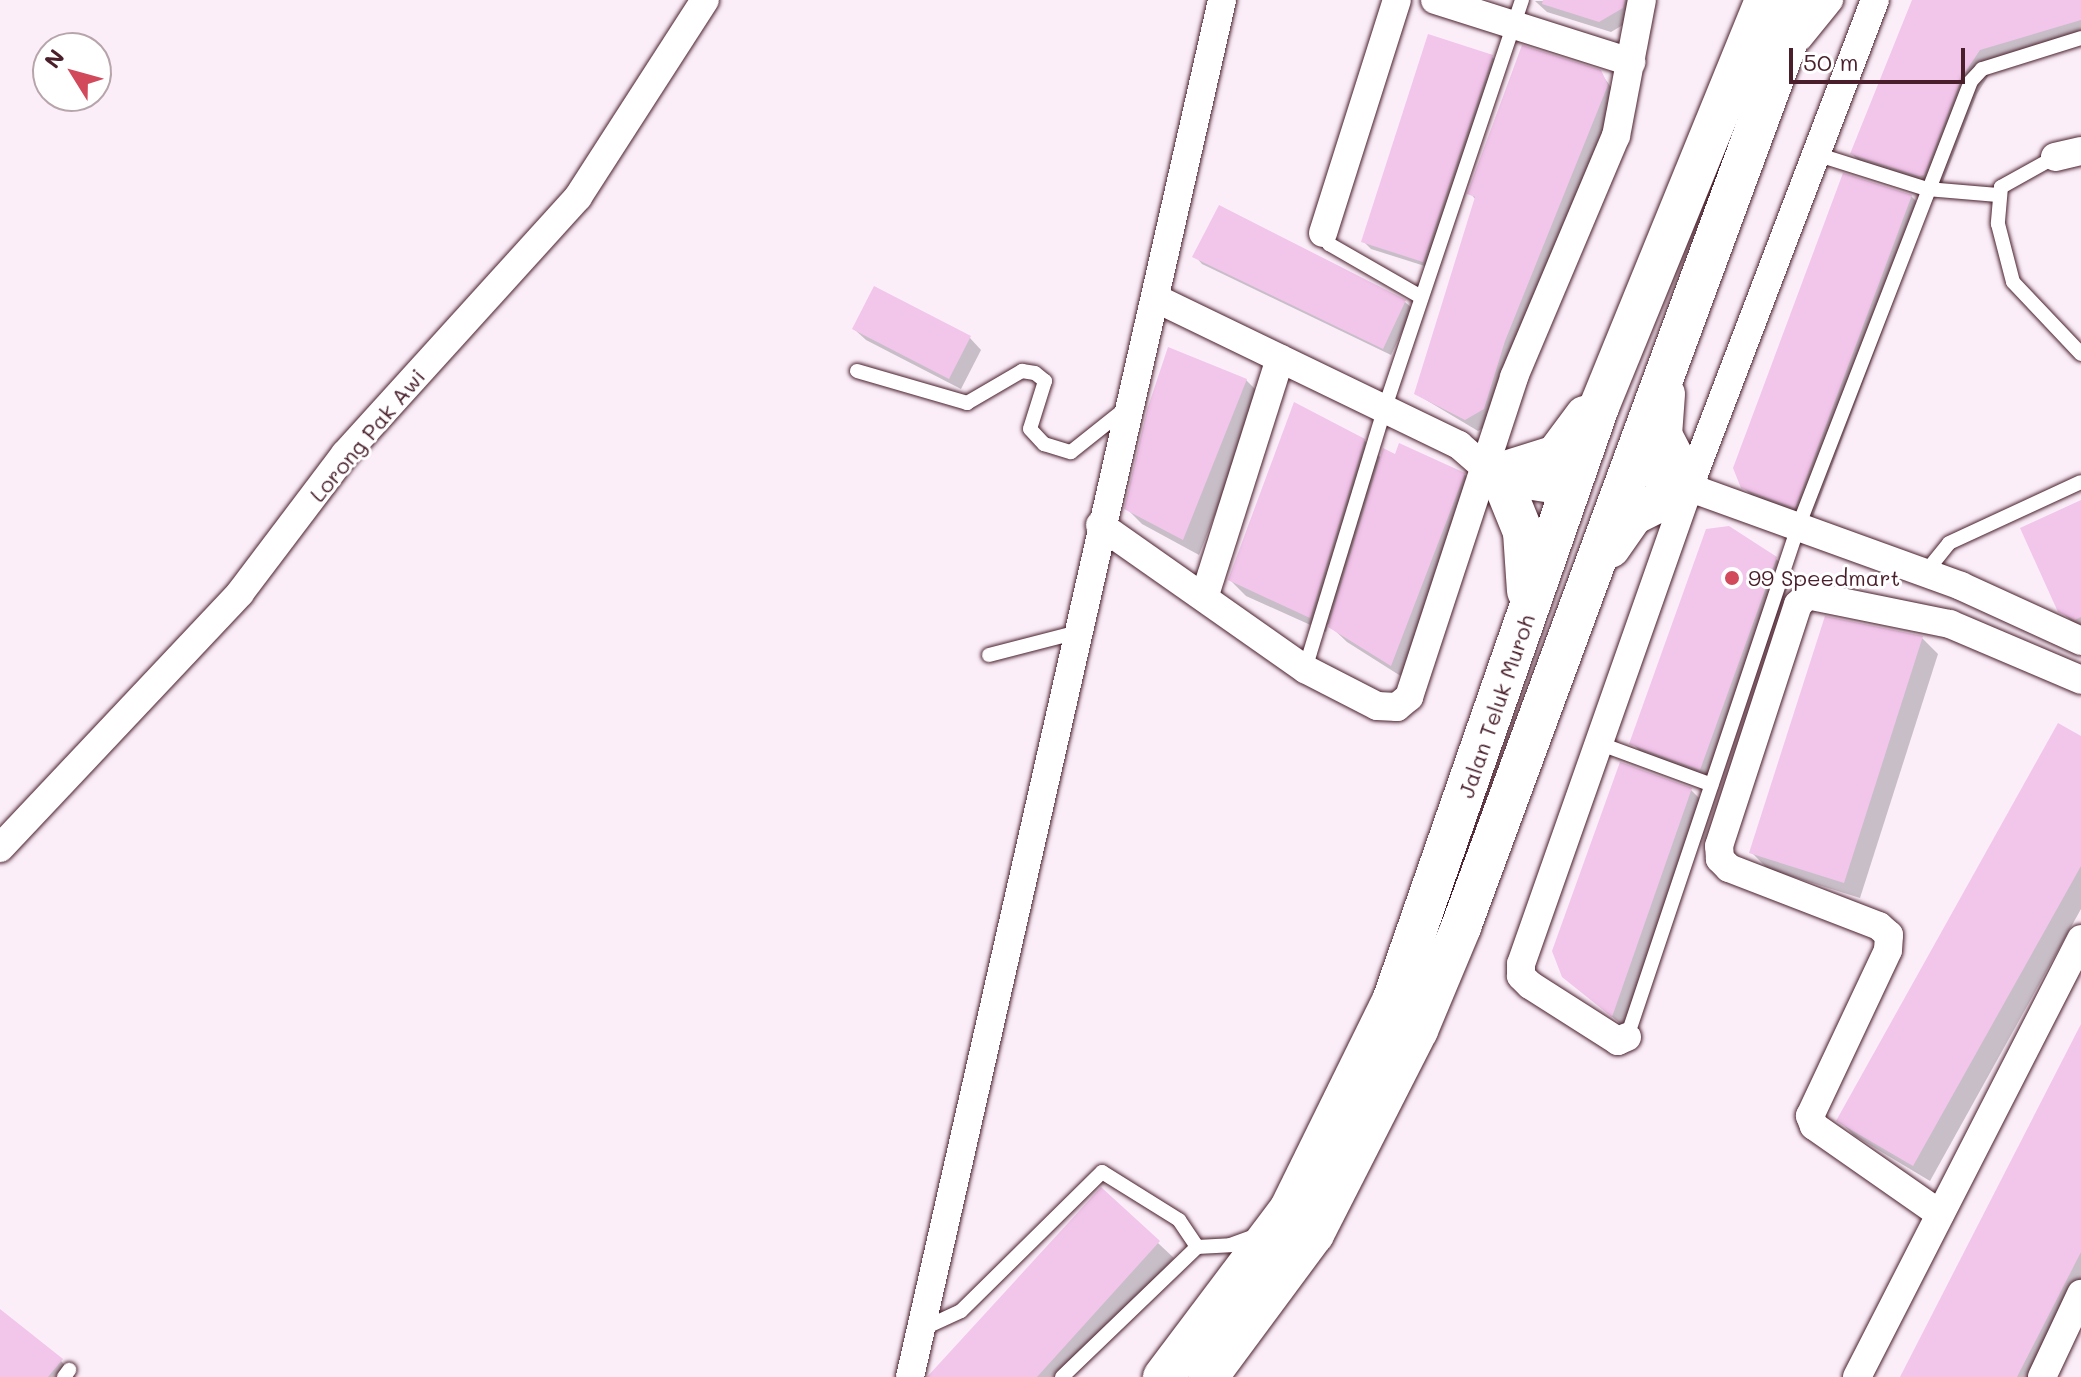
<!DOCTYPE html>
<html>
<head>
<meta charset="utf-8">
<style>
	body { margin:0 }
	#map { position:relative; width:2081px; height:1377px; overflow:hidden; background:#fbeef9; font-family:Mali,sans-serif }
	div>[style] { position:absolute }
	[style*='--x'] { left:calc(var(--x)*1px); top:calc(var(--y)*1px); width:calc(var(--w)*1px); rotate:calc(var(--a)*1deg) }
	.shadow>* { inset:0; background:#0003 }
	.building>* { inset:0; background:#f2c5eb }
	.roads { filter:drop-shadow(0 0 2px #4a1f2b) drop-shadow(0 0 2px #4a1f2b) }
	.lane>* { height:14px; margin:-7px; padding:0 7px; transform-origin:7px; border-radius:7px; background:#fff }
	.street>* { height:28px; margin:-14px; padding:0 14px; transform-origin:14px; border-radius:14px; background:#fff }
	.secondary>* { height:40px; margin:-20px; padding:0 20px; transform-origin:20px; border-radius:20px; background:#fff }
	.dots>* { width:22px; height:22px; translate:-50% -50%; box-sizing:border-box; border:4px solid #fff; border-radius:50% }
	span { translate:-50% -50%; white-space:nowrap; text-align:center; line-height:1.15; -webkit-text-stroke:6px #fff; paint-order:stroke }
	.street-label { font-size:22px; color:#4a1f2b }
	.poi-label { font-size:22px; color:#4a1f2b }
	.left { translate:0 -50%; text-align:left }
	.north { position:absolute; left:32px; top:32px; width:80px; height:80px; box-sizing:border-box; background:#fff; border:2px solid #b7a5aa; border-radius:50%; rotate:307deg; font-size:22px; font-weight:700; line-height:32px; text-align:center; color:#4a1f2b }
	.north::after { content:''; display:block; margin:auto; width:28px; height:36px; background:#d1495b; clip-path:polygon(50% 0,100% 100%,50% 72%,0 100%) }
	.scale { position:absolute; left:1789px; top:48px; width:176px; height:36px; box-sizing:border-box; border:4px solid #4a1f2b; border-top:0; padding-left:10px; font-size:24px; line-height:28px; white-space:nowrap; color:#4a1f2b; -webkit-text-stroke:6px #fff; paint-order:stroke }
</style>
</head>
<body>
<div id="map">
	<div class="shadow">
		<i style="clip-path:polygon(1632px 0,1628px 22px,1611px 32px,1547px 12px,1535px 1px)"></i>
		<i style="clip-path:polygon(1915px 0,2081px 0,2081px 40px,1995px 65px,1977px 94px,1940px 189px,1868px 170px,1852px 154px)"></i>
		<i style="clip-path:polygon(1492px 57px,1499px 64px,1431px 268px,1371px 249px,1363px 241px)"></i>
		<i style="clip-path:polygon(1600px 72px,1619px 98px,1496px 421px,1478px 431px,1416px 394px,1476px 200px,1470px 193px)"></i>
		<i style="clip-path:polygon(1911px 196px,1927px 212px,1811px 522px,1760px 504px,1743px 487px)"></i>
		<i style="clip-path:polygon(1220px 208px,1405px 302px,1413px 309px,1391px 355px,1202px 264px,1195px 256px)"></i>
		<i style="clip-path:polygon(854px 329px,970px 338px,981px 350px,961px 389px,866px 340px)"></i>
		<i style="clip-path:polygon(1246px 380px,1262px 396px,1199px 555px,1142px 524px,1126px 508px)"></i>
		<i style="clip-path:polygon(1364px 440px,1382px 459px,1464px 474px,1479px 490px,1407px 680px,1347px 642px,1328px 624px,1326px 632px,1246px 596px,1230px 580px)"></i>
		<i style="clip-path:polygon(2081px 502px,2081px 629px,2060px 611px)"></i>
		<i style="clip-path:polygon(1776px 559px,1792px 575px,1716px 784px,1648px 759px,1632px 743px)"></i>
		<i style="clip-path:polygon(1826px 618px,1922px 638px,1938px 654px,1860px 898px,1768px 869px,1752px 853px)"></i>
		<i style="clip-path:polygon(2081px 738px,2081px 909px,1930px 1181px,1855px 1136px,1839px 1121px)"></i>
		<i style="clip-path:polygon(1691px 790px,1707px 806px,1628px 1030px,1563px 976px)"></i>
		<i style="clip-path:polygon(2081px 1032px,2081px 1298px,2040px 1377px,1902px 1377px)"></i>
		<i style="clip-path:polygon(1101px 1190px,1174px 1258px,1067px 1377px,933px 1377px)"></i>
		<i style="clip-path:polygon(0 1311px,61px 1361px,76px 1377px,0 1377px)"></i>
	</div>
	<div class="building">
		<i style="clip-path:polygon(1543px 0,1625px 0,1623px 8px,1599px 22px,1542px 4px)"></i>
		<i style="clip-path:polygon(1912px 0,2081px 0,2081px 20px,1980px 50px,1962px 77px,1924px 175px,1919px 176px,1850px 154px)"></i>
		<i style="clip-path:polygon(1428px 34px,1493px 55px,1423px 262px,1361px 242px)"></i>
		<i style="clip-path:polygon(1522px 45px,1601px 70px,1608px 85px,1505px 341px,1484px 409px,1465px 420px,1414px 394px,1475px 197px,1467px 194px)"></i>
		<i style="clip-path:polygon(1843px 173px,1912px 195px,1795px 508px,1741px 488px,1733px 468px)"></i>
		<i style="clip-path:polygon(1219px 205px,1406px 300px,1383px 349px,1192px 257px)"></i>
		<i style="clip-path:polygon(874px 286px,971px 336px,949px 379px,852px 329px)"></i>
		<i style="clip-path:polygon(1168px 347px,1247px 379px,1183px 540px,1124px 509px,1147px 410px)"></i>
		<i style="clip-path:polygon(1294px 402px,1365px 439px,1310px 618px,1228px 580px)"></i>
		<i style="clip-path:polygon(1399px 443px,1465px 473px,1391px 666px,1328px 627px,1383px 448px,1395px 454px)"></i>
		<i style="clip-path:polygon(2081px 500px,2081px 617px,2075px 620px,2058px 612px,2020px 528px)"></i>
		<i style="clip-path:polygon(1729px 526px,1777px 557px,1700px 770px,1629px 744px,1706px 529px)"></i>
		<i style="clip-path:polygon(1825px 616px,1923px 636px,1844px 883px,1749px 853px)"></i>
		<i style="clip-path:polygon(2058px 723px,2081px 736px,2081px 866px,1913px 1166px,1836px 1121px)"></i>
		<i style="clip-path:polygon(1620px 762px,1692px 788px,1612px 1017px,1562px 977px,1552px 951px)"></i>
		<i style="clip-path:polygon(2081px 1024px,2081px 1252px,2017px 1377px,1900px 1377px)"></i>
		<i style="clip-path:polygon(1101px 1187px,1160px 1241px,1037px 1377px,927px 1377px)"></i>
		<i style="clip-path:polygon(0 1309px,63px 1359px,48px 1377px,0 1377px)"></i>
	</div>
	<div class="roads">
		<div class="lane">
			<i style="--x:1819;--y:155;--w:113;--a:17.5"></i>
			<i style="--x:1927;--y:189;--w:71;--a:4.8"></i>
			<i style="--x:2055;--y:157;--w:62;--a:150.9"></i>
			<i style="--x:2001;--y:187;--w:37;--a:95"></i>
			<i style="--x:1998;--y:224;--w:60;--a:75.5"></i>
			<i style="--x:2013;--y:282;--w:99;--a:46.6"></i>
			<i style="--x:1323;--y:233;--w:13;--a:61"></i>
			<i style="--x:1329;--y:244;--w:106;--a:29.9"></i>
			<i style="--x:857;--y:371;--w:115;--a:16.2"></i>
			<i style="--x:967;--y:403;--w:64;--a:-30.2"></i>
			<i style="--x:1022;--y:371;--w:13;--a:9"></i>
			<i style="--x:1035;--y:373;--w:13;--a:39"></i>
			<i style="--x:1045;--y:381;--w:50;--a:107.4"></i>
			<i style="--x:1030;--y:429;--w:21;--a:47"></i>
			<i style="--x:1044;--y:444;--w:28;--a:17"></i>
			<i style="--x:1071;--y:452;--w:69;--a:-38.5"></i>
			<i style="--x:1925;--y:573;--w:38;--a:-51"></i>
			<i style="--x:1949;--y:543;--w:145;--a:-24.8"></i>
			<i style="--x:989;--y:655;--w:92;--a:-14.5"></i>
			<i style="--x:1305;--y:669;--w:271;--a:-73"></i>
			<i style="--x:1384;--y:410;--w:433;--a:-71.4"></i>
			<i style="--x:1598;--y:743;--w:121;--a:20.2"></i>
			<i style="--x:1627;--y:1037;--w:538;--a:-71.46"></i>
			<i style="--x:1798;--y:527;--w:478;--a:-68.8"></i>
			<i style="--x:1971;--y:81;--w:16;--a:-47"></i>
			<i style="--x:1982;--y:69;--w:104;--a:-17.4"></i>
			<i style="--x:920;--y:1330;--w:45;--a:-24.9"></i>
			<i style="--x:961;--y:1311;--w:198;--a:-44.6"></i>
			<i style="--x:1102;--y:1172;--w:91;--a:31.9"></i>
			<i style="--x:1179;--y:1220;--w:32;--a:56"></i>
			<i style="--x:64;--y:1377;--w:9;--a:-54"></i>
			<i style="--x:1062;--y:1377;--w:187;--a:-43.9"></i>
			<i style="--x:1197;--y:1247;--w:33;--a:-3"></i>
			<i style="--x:1230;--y:1245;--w:27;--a:-20"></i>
		</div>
		<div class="street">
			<i style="--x:1435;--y:0;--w:206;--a:17.6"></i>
			<i style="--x:1799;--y:37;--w:48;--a:-51"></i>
			<i style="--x:2055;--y:157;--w:27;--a:-13"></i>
			<i style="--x:1323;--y:233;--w:244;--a:-72.4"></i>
			<i style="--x:1155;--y:298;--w:338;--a:25.8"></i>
			<i style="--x:1459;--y:445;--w:35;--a:41"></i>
			<i style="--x:1485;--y:468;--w:44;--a:22.5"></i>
			<i style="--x:1526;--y:485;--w:45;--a:9"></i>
			<i style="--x:1630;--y:466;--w:352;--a:19.9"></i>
			<i style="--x:1961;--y:586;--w:132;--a:24.6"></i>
			<i style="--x:1100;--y:525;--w:251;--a:35.1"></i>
			<i style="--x:1305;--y:669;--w:81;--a:27.2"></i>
			<i style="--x:1377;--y:706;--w:20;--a:3"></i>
			<i style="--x:1397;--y:707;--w:16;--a:-40"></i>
			<i style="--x:1409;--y:697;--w:337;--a:-71.8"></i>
			<i style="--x:1514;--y:377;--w:262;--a:-67.1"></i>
			<i style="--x:1616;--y:136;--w:138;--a:-79.2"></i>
			<i style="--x:1205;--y:595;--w:248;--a:-72.4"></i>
			<i style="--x:0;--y:848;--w:350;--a:-46.7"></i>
			<i style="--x:240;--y:593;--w:174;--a:-52.9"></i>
			<i style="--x:345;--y:454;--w:347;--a:-47.8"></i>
			<i style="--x:578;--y:197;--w:234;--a:-57.2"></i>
			<i style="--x:1627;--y:1037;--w:10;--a:156"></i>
			<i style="--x:1618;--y:1041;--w:104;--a:-147.5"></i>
			<i style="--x:1530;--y:985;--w:13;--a:-135"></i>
			<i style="--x:1521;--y:976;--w:12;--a:-90"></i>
			<i style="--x:1521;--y:964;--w:506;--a:-70.6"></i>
			<i style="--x:1689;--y:487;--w:521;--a:-69.1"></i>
			<i style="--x:1940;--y:1214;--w:154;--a:-145.1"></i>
			<i style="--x:1814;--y:1126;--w:11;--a:-112"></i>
			<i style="--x:1810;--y:1116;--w:183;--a:-64.8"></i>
			<i style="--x:1888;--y:950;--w:15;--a:-86"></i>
			<i style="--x:1889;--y:935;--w:13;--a:-138"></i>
			<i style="--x:1879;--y:926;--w:161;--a:-158.9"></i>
			<i style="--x:1729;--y:868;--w:13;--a:-135"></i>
			<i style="--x:1720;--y:859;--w:13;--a:-94"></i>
			<i style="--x:1719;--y:846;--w:254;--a:-71.9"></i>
			<i style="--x:1798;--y:605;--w:13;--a:-48"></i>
			<i style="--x:1807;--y:595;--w:146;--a:11.5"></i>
			<i style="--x:1950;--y:624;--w:142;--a:23.1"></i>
			<i style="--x:910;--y:1377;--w:1412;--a:-77.23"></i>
			<i style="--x:1857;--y:1377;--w:492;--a:-62.9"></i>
			<i style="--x:2042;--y:1377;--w:92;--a:-64.8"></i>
		</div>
		<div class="secondary">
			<i style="--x:1610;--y:548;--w:40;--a:-55.1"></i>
			<i style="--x:1633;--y:515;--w:63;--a:-26.6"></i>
			<i style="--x:1689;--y:487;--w:59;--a:-117.4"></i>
			<i style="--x:1662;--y:435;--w:41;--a:-85.8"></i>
			<i style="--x:1527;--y:591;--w:59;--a:-93.9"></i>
			<i style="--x:1523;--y:532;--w:64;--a:-112.1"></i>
			<i style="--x:1499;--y:473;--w:60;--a:-17.5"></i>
			<i style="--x:1556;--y:455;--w:49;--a:-53.4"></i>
			<i style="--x:1163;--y:1377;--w:209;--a:-53"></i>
			<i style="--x:1289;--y:1210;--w:233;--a:-63.8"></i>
			<i style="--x:1392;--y:1001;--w:629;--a:-70.79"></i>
			<i style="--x:1599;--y:407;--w:440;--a:-67.8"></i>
			<i style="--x:1208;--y:1377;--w:178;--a:-53.5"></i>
			<i style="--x:1314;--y:1234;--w:229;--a:-63"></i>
			<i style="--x:1418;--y:1030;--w:112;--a:-67.3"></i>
			<i style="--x:1461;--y:927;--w:988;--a:-69.75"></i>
		</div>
	</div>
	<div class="dots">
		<i style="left:1732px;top:578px;background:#d1495b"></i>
	</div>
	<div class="street-label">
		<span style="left:367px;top:435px;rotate:-50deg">Lorong Pak Awi</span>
		<span style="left:1496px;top:706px;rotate:-71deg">Jalan Teluk Muroh</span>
	</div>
	<div class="poi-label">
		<span class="left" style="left:1748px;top:578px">99 Speedmart</span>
	</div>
	<div class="north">N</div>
	<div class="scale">50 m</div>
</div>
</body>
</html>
